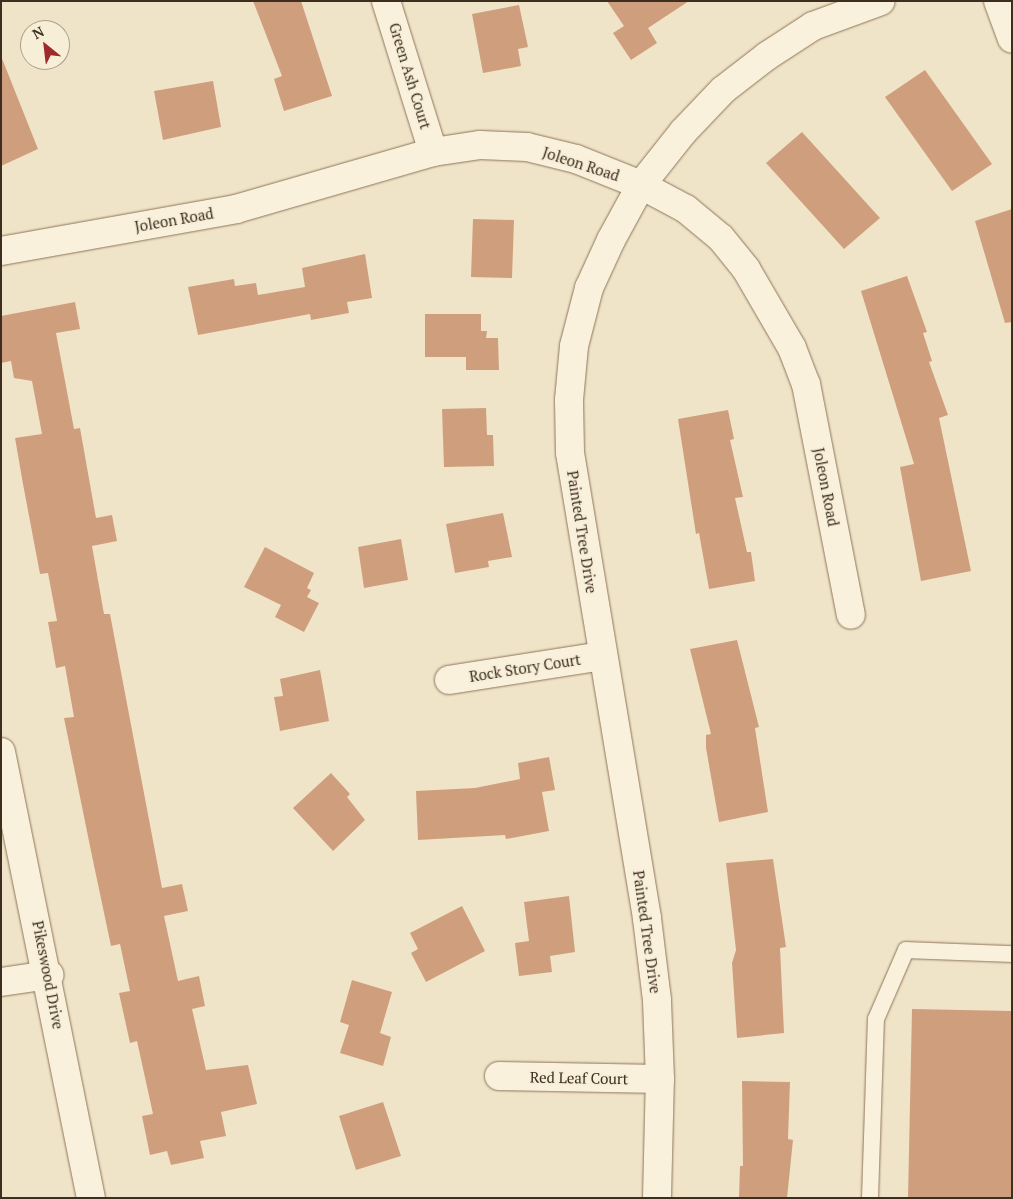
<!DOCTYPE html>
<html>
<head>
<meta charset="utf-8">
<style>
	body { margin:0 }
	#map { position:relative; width:1013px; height:1199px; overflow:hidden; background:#f0e4c8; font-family:"PT Serif",serif }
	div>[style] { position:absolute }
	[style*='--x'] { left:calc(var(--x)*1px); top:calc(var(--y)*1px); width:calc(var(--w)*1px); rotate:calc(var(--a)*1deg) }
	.building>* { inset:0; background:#cf9f7d }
	.roads { filter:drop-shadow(0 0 1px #8d765c) drop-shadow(0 0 1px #8d765c) }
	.service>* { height:16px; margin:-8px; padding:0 8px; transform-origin:8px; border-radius:8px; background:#faf1dc }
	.minor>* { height:28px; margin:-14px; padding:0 14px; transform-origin:14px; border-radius:14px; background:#faf1dc }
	span { translate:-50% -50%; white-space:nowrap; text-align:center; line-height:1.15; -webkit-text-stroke:4px #f7eed8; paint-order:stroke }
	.street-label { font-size:15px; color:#3d2e20 }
	.frame { position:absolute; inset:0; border:2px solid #3d2e20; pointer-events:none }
	.north { position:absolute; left:20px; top:20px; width:50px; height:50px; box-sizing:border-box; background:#f7eed8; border:1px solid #ada18e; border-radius:50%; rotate:331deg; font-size:14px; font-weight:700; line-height:20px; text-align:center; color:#3d2e20 }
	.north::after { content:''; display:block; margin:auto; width:18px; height:22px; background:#9e2a2b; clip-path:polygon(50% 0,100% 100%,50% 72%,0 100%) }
</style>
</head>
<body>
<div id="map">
	<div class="building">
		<i style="clip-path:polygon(253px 1px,301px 1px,332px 96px,284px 111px,274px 79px,282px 76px)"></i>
		<i style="clip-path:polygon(607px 1px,689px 1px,648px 28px,657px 43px,631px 60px,613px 33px,624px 26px)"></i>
		<i style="clip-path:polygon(519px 5px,528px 47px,518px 49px,521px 66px,483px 73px,472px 14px)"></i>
		<i style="clip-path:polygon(1px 56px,38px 149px,1px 166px)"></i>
		<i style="clip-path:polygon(925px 70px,992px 164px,952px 191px,885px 97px)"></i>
		<i style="clip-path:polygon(213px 81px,221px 127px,163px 140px,154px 91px)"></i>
		<i style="clip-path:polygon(802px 132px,880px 218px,844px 249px,766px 163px)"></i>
		<i style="clip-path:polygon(1012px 209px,1012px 322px,1005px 323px,975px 221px)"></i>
		<i style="clip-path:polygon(473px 219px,514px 220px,512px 278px,471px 277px)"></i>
		<i style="clip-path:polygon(365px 254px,372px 298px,347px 302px,349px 313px,311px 320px,310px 314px,198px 335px,188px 287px,234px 279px,235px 286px,256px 283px,258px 295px,305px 287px,302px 268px)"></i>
		<i style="clip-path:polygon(907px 276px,927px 332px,923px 333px,932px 361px,929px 362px,948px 415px,939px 418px,971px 571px,921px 581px,900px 467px,914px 464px,861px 291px)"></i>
		<i style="clip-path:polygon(75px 302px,80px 329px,56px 333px,74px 429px,80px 428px,96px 518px,112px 515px,117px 541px,92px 546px,104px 614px,110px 614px,162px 888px,182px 884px,188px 911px,164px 916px,178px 981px,199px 976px,205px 1006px,192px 1009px,206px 1070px,248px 1065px,257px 1104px,221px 1112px,226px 1136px,200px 1141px,204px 1158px,171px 1165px,167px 1151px,150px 1155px,142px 1116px,153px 1114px,137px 1041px,130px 1043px,119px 993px,130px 991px,120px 944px,111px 946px,92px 856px,64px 718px,74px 717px,65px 666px,56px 668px,48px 622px,57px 621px,48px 573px,40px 574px,23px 484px,15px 438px,42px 434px,32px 381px,14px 378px,11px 361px,1px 363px,1px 316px)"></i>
		<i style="clip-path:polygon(425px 314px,481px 314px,481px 331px,487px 331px,486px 338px,498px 338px,499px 370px,466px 370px,466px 357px,425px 357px)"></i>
		<i style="clip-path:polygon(486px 408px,487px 435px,493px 435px,494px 466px,444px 467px,442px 409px)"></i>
		<i style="clip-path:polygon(728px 410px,734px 439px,730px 440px,743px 497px,735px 498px,747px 552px,751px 552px,755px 581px,709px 589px,699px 533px,696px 534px,678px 419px)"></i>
		<i style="clip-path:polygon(503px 513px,512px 557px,488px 561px,489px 567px,455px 573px,446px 524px)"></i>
		<i style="clip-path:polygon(401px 539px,408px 580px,364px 588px,358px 547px)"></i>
		<i style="clip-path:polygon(265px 547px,314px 573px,307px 588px,311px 590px,307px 597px,319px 603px,304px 632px,275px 617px,281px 605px,244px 587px)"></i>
		<i style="clip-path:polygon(737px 640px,759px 727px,755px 728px,768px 812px,719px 822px,706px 748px,706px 735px,711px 734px,690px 649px)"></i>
		<i style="clip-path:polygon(320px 670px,329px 721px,280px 731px,274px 697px,283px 696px,280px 679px)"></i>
		<i style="clip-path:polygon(549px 757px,555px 790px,542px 792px,549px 831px,506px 839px,505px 835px,418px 840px,416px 791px,475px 788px,520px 779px,518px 763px)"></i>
		<i style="clip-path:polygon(331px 773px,350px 794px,347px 797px,365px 820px,333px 851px,293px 808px)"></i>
		<i style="clip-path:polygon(773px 859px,786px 947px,780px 948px,784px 1033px,737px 1038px,732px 963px,736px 950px,726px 863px)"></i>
		<i style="clip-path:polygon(569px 896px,575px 952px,550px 956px,552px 972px,519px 976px,515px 943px,529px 941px,524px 902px)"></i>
		<i style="clip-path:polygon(462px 906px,485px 951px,426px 982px,411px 953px,418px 949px,410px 933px)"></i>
		<i style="clip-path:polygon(352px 980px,392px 992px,380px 1033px,391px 1037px,383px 1066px,340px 1053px,349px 1025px,340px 1022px)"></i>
		<i style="clip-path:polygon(912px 1009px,1012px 1011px,1012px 1198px,908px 1198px)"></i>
		<i style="clip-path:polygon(742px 1081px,790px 1082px,788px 1139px,793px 1140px,787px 1198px,739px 1198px,740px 1166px,743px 1166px)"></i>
		<i style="clip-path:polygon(383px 1102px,401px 1156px,356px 1170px,339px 1116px)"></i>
	</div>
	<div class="roads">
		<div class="service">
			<i style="--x:870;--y:1198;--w:179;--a:-88.1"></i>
			<i style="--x:876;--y:1019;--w:75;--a:-66.5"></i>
			<i style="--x:906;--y:950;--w:106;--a:2.2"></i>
		</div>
		<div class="minor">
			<i style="--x:386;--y:1;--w:158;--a:72.7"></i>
			<i style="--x:998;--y:1;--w:40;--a:69.8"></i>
			<i style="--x:1;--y:251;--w:239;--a:-10.1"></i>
			<i style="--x:236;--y:209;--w:205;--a:-16.1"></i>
			<i style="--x:433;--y:152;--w:48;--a:-8.5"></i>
			<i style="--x:480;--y:145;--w:47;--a:2.4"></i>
			<i style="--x:527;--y:147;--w:50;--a:13.8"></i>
			<i style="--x:576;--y:159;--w:70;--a:21.8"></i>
			<i style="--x:641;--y:185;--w:51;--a:28.1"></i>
			<i style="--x:686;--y:209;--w:45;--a:39.6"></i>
			<i style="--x:721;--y:238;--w:40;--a:51"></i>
			<i style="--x:746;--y:269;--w:91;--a:59.8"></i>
			<i style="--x:792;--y:348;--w:39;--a:69"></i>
			<i style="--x:806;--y:384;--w:235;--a:79"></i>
			<i style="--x:449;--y:680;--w:155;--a:-8.9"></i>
			<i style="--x:1;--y:752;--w:455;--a:78.6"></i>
			<i style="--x:1;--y:982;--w:49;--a:-8.3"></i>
			<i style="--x:499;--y:1076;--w:161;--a:1.1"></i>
			<i style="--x:657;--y:1198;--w:119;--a:-88.6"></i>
			<i style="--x:660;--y:1079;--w:79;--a:-92.2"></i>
			<i style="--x:657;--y:1000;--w:83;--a:-97"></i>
			<i style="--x:647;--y:918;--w:471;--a:-99.4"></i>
			<i style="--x:570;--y:453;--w:53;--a:-91.1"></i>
			<i style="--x:569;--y:400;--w:54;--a:-84.7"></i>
			<i style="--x:574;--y:346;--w:60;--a:-75.5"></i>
			<i style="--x:589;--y:288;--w:53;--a:-65.4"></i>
			<i style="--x:611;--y:240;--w:63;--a:-61.4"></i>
			<i style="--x:641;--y:185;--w:68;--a:-51.6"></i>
			<i style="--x:683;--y:132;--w:58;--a:-46.4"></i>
			<i style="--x:723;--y:90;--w:56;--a:-37.7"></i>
			<i style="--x:767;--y:56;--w:55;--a:-33.1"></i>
			<i style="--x:813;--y:26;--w:72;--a:-20.2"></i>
		</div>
	</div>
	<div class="street-label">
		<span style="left:410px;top:76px;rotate:73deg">Green Ash Court</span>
		<span style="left:581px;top:164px;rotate:18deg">Joleon Road</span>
		<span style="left:174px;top:220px;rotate:-10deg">Joleon Road</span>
		<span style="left:826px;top:487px;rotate:79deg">Joleon Road</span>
		<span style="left:582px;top:532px;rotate:81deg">Painted Tree Drive</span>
		<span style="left:525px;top:668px;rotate:-9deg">Rock Story Court</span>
		<span style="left:647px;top:932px;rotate:82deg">Painted Tree Drive</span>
		<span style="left:48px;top:975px;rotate:79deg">Pikeswood Drive</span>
		<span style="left:579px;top:1078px;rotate:1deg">Red Leaf Court</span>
	</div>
	<div class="frame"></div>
	<div class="north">N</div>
</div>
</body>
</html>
